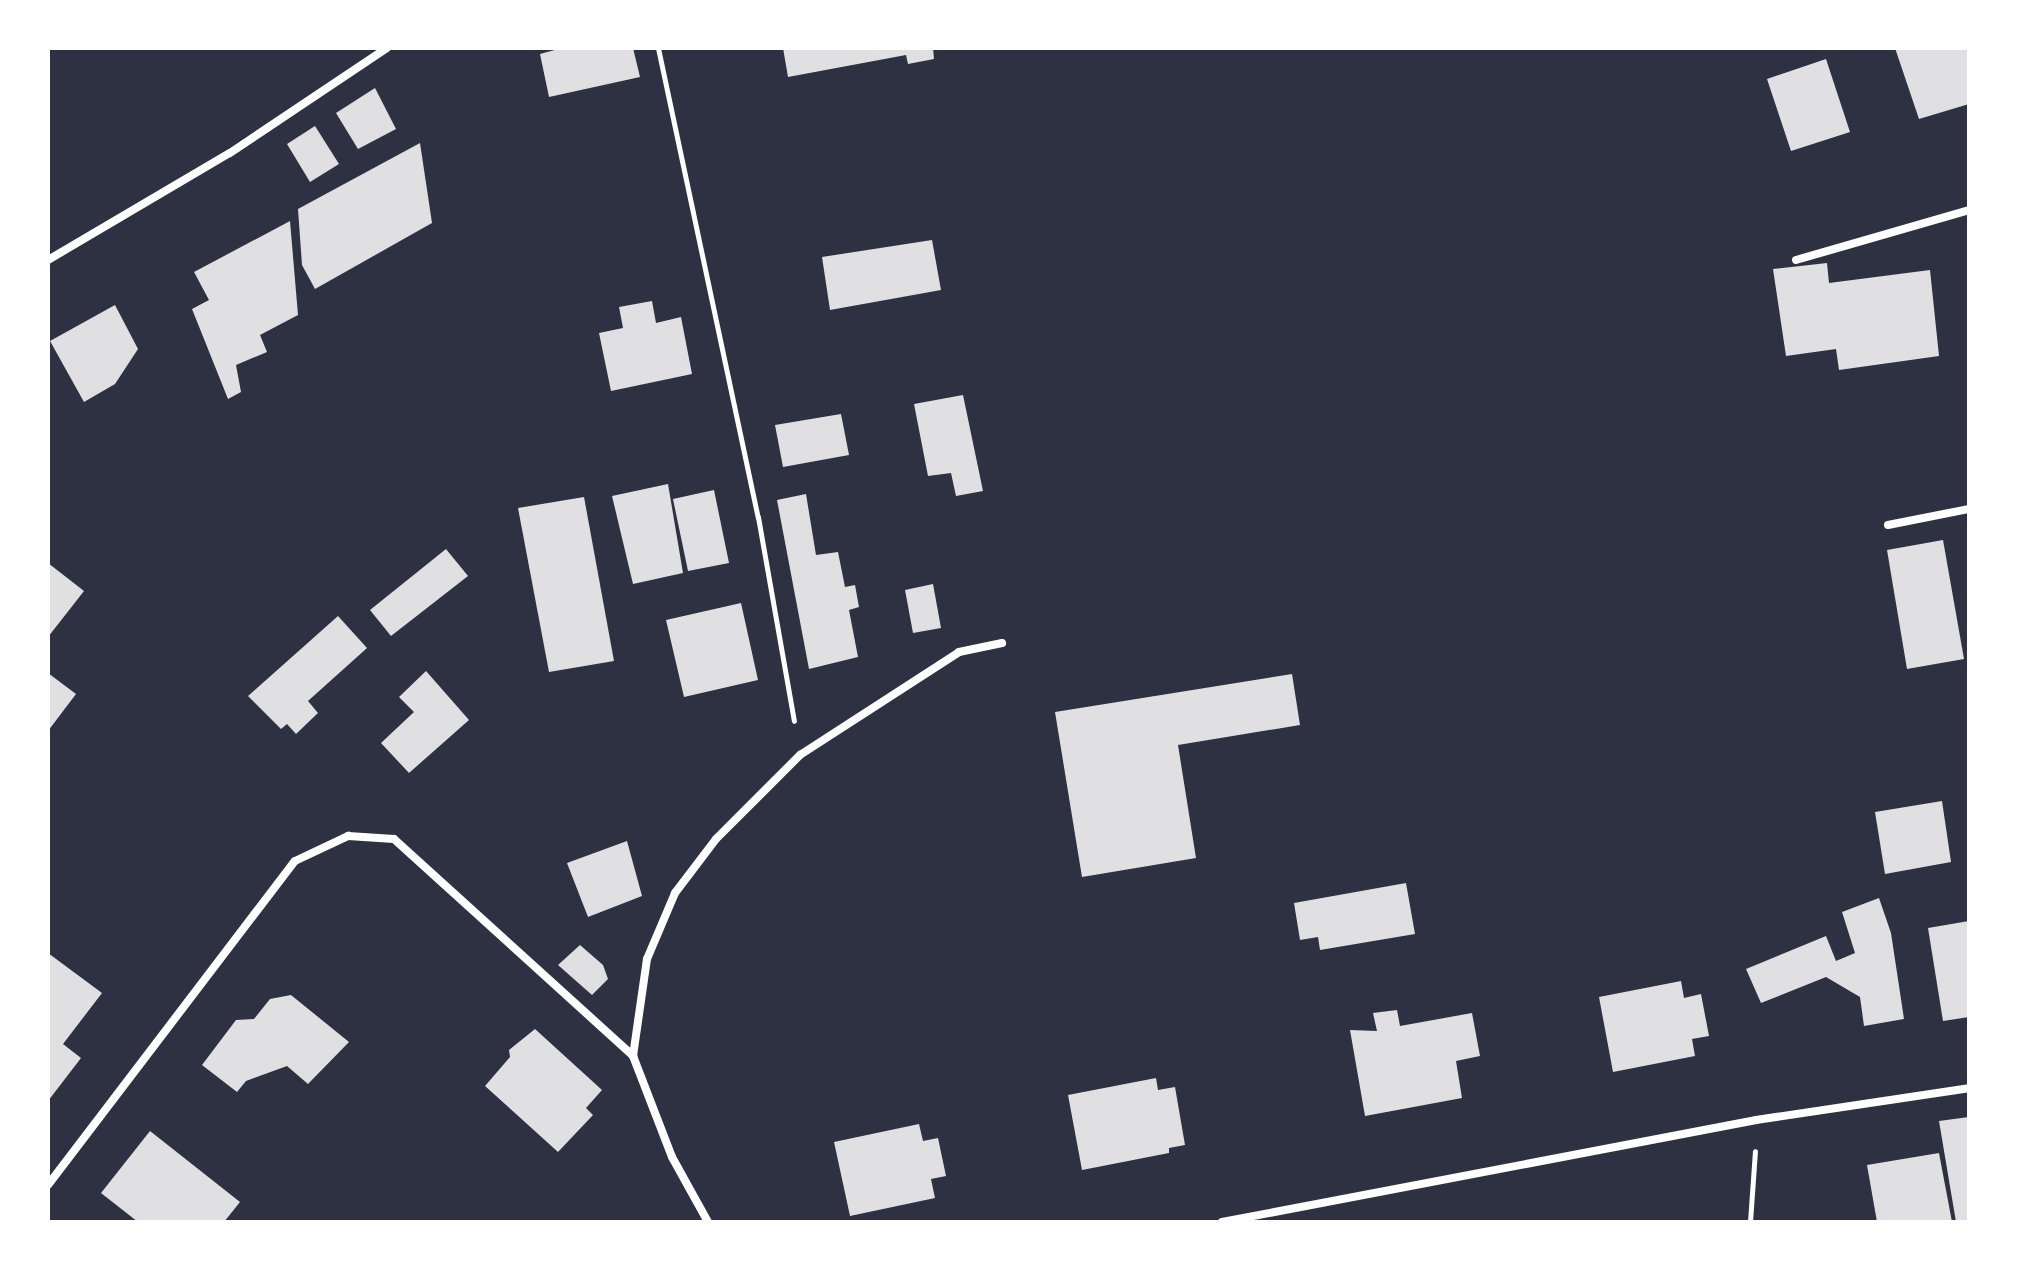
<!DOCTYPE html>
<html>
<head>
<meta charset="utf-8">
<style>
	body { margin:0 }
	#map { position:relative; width:2017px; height:1270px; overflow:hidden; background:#2d3142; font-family:Poppins,sans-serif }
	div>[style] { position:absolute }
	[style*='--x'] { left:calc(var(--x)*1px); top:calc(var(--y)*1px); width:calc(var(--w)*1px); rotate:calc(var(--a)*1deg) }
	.building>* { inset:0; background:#e0e0e3 }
	.path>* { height:5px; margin:-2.5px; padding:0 2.5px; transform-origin:2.5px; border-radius:2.5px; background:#fff }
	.minor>* { height:8px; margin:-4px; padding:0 4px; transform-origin:4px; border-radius:4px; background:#fff }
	span { translate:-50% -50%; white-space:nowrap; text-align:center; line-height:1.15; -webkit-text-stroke:6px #fff; paint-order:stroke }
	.frame { position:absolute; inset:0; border:50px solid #fff; pointer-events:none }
</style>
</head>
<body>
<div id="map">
	<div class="building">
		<i style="clip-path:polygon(562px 48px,633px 48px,640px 77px,549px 97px,540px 54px)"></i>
		<i style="clip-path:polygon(783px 48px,933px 48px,934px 59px,908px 64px,906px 55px,788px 77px)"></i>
		<i style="clip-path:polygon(1895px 48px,1969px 48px,1969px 104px,1919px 119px)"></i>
		<i style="clip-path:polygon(1826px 59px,1850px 132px,1791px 151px,1767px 79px)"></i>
		<i style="clip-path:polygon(375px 88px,396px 129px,358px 149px,336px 113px)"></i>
		<i style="clip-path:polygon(315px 126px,339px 164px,310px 182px,287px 144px)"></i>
		<i style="clip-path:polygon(420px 143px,432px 223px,315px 289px,302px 265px,298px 209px)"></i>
		<i style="clip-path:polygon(290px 221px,298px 315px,260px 335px,267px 352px,236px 365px,241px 392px,228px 399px,192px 309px,209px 300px,194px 272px)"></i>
		<i style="clip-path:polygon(932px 240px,941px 290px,830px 310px,822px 257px)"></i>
		<i style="clip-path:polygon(1827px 263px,1829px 283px,1930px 270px,1939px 356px,1839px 370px,1836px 349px,1786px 356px,1773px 269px)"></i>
		<i style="clip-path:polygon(652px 301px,656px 323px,681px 317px,692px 374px,611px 391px,599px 333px,623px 328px,619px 307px)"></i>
		<i style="clip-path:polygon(115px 305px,138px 349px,115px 384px,84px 402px,50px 341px)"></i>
		<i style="clip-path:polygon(963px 395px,983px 491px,956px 496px,951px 473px,928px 476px,914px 404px)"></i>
		<i style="clip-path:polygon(841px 414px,849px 455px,783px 467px,775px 425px)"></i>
		<i style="clip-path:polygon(668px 484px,683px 573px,633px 584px,612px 496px)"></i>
		<i style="clip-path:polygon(714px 490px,729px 563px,688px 571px,673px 499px)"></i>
		<i style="clip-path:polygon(806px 494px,816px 555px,838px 552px,845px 587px,855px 585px,859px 607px,849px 610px,858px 657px,809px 669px,777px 500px)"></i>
		<i style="clip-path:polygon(584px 497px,614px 661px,549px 672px,518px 508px)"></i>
		<i style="clip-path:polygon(1943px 540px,1964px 659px,1907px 669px,1887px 550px)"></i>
		<i style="clip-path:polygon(446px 549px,468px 576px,391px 636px,370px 610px)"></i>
		<i style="clip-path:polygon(48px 563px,84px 591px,48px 637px)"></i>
		<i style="clip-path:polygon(933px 584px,941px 628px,913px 633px,905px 590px)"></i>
		<i style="clip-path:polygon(741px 603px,758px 680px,684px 697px,666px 620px)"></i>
		<i style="clip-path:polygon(338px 616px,367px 648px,308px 701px,318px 713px,296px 734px,287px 724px,281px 729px,248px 696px)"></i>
		<i style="clip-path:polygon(426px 671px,469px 720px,409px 773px,381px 743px,414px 712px,399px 697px)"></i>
		<i style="clip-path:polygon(48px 673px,76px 694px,48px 731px)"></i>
		<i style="clip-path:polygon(1292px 674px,1300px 725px,1178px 745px,1196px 858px,1082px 877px,1055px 712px)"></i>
		<i style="clip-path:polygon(1942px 801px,1951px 862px,1885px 874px,1875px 812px)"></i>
		<i style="clip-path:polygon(627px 841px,642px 896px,588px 917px,567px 863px)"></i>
		<i style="clip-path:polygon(1406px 883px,1415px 934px,1320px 950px,1318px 937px,1300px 940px,1294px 903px)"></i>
		<i style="clip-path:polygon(1879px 898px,1891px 933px,1904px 1019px,1864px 1026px,1860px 997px,1826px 977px,1761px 1003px,1746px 969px,1826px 936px,1836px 961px,1855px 953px,1842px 912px)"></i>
		<i style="clip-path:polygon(1969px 921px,1969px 1017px,1943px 1021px,1928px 928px)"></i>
		<i style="clip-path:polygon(580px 945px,603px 965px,608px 979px,592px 995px,558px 965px)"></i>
		<i style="clip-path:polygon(48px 953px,102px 993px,63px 1044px,81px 1058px,48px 1101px)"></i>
		<i style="clip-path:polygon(1681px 981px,1684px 998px,1701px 994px,1709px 1036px,1692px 1039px,1695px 1056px,1613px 1072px,1599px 997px)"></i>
		<i style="clip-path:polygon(291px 995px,349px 1042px,308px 1084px,287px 1066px,246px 1081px,237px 1092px,202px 1065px,236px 1020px,254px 1019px,270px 999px)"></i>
		<i style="clip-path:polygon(1397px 1010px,1400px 1026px,1472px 1013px,1480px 1056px,1456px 1061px,1462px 1098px,1365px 1116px,1350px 1030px,1377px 1031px,1373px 1013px)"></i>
		<i style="clip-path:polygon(535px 1029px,602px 1090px,586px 1108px,593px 1115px,558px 1152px,485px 1086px,510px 1057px,509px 1050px)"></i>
		<i style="clip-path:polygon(1156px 1078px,1158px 1090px,1175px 1087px,1185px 1145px,1169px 1148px,1169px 1153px,1082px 1170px,1068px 1095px)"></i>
		<i style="clip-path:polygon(1969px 1117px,1969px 1222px,1956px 1222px,1939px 1121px)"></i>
		<i style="clip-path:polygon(919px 1124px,923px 1141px,938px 1138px,946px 1176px,931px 1179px,935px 1198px,850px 1216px,834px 1142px)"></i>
		<i style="clip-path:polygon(150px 1131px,240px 1202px,224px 1222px,138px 1222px,101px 1193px)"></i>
		<i style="clip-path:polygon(1939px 1153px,1952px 1222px,1877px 1222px,1867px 1165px)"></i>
	</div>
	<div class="path">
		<i style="--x:658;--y:48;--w:480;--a:78"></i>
		<i style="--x:758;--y:517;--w:207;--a:80"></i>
		<i style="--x:1750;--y:1222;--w:71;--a:-86"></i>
	</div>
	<div class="minor">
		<i style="--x:48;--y:260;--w:211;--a:-30.5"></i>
		<i style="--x:230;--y:153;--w:189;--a:-33.8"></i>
		<i style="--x:1796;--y:260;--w:180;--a:-16.1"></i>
		<i style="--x:1888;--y:525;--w:83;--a:-11.2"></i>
		<i style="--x:48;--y:1185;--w:407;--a:-52.7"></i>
		<i style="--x:295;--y:861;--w:59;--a:-25.3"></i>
		<i style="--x:348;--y:836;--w:46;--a:3.7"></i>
		<i style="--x:394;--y:839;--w:323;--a:42.2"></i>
		<i style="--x:708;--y:1222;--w:74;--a:-119"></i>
		<i style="--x:672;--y:1157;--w:108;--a:-111.1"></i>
		<i style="--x:633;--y:1056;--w:98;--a:-81.8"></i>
		<i style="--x:647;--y:959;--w:72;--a:-67"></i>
		<i style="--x:675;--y:893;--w:68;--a:-52.8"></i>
		<i style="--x:716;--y:839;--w:119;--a:-45"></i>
		<i style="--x:800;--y:755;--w:189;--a:-32.9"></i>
		<i style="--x:959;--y:652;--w:44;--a:-11.8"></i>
		<i style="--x:1222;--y:1222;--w:544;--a:-10.81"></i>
		<i style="--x:1756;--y:1120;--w:215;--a:-8.5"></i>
	</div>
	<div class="frame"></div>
</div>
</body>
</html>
